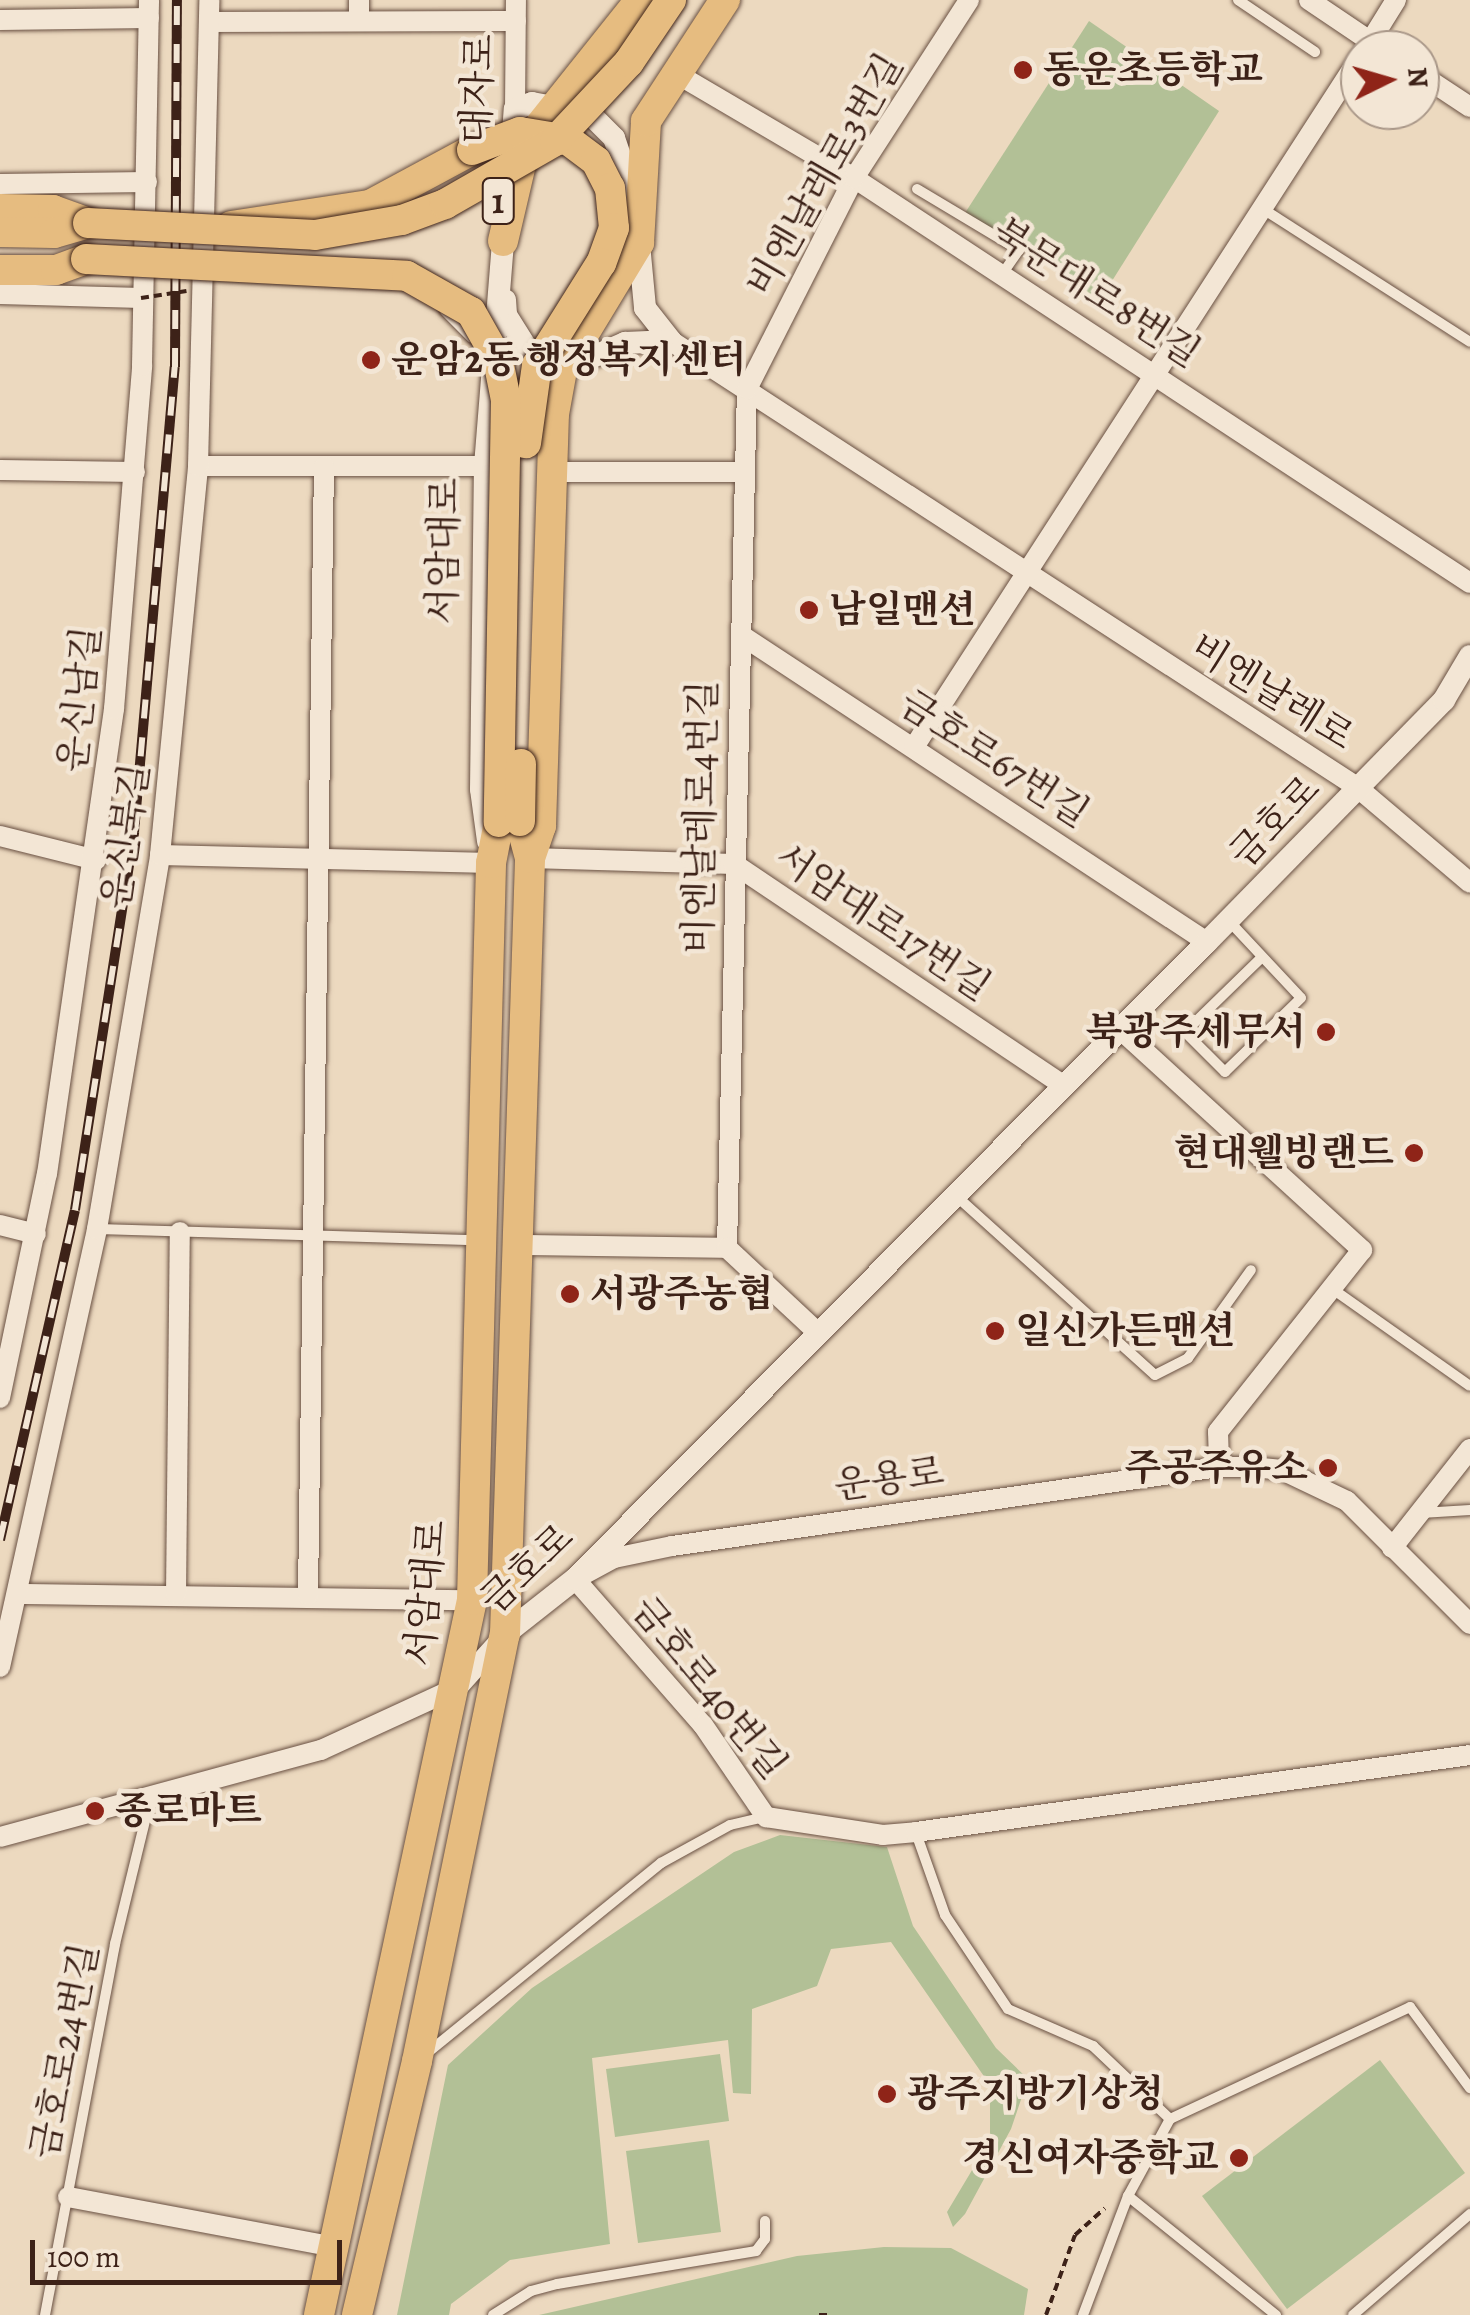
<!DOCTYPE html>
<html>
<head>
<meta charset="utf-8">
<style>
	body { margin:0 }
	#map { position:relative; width:1470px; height:2315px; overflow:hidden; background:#ecd9bf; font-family:Alegreya,"Noto Serif KR",serif }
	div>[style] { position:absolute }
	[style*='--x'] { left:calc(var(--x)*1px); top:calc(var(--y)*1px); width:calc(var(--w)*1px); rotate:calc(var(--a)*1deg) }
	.green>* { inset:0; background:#b2c096 }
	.path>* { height:4px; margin-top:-2px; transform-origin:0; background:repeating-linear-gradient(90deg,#3d2218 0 8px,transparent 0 13px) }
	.roads { filter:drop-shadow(0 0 2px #695042) drop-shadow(0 0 2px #695042) }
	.service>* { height:10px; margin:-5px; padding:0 5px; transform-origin:5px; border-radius:5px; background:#f3e6d5 }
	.minor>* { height:20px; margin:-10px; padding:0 10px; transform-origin:10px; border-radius:10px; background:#f3e6d5 }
	.tertiary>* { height:22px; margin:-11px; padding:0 11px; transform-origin:11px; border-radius:11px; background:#f3e6d5 }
	.primary>* { height:30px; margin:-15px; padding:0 15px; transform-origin:15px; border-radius:15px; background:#e6bc80 }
	.rail>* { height:10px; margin-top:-5px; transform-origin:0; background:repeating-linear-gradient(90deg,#f3e6d5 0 19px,#3d2218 0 38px); box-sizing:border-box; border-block:2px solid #3d2218 }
	.path-bridge>* { height:4px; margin-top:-2px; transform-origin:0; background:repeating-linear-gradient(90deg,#3d2218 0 8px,transparent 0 13px) }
	.bridges { filter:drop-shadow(0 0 2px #3d2218) drop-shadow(0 0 2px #3d2218) }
	.primary-bridge>* { height:30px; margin:-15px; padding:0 15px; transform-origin:15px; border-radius:15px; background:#e6bc80 }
	.dots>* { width:28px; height:28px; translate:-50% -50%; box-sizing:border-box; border:5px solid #f3e6d5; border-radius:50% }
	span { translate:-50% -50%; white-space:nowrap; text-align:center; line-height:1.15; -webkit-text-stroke:9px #f3e6d5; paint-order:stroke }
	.shield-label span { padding:2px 8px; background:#f3e6d5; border:2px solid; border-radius:8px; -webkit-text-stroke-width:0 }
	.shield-label { font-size:35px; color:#3d2218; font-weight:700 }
	.poi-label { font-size:38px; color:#3d2218; font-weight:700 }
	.left { translate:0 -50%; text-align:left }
	.right { translate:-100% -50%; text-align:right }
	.street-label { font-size:38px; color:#3d2218 }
	.north { position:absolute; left:1340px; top:30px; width:100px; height:100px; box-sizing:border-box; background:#f3e6d5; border:2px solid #aa9889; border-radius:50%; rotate:85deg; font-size:28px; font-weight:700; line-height:40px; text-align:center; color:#3d2218 }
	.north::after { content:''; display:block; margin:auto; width:35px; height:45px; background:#8f2418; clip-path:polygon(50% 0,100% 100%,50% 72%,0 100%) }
	.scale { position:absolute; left:30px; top:2240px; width:312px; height:45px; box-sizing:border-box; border:5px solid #3d2218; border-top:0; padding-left:12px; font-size:30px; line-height:35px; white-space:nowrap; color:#3d2218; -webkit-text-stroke:8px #f3e6d5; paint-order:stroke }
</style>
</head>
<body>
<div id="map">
	<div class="green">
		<i style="clip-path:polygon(1089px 21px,1219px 111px,1100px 300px,965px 213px)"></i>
		<i style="clip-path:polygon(780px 1835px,887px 1847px,913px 1926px,996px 2048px,1028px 2079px,1011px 2129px,965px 2214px,953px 2227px,947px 2212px,990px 2140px,990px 2085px,891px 1942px,831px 1949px,817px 1986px,752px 2009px,751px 2094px,733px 2093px,728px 2040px,592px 2058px,610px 2244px,510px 2260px,451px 2304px,449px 2315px,397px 2315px,448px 2065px,532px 1988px,734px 1852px)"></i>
		<i style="clip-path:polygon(720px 2054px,729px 2121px,615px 2137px,606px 2069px)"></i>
		<i style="clip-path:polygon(1380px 2060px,1465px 2173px,1287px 2309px,1202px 2196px)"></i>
		<i style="clip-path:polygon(709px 2140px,721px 2232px,638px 2243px,626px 2151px)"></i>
		<i style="clip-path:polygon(884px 2247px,951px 2248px,1028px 2289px,1024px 2315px,539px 2315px,797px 2256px)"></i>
	</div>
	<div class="path">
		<i style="--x:819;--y:2315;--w:13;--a:0"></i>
		<i style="--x:1046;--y:2315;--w:85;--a:-70.1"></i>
		<i style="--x:1075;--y:2235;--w:40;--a:-42"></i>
	</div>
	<div class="roads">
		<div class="service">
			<i style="--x:1238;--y:0;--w:93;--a:34"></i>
			<i style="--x:917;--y:189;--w:119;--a:30.9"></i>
			<i style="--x:1019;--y:250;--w:29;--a:125"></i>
			<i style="--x:1263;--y:209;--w:246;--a:32.7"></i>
			<i style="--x:445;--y:311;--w:38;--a:45"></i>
			<i style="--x:1229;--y:921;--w:105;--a:46.9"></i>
			<i style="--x:1301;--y:998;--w:106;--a:135.8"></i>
			<i style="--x:1225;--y:1072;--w:57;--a:-135"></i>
			<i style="--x:1185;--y:1032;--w:107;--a:-44.2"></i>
			<i style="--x:954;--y:1194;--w:270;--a:42"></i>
			<i style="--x:1155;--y:1375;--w:37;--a:-27"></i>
			<i style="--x:1188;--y:1358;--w:108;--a:-54.4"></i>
			<i style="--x:98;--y:1229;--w:378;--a:1.7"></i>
			<i style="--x:1334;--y:1290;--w:166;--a:35.2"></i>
			<i style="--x:1421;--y:1513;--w:49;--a:-3.5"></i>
			<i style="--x:916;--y:1833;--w:87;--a:70.5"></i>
			<i style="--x:945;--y:1915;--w:113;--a:56.2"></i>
			<i style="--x:1008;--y:2009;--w:93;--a:23.5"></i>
			<i style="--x:1093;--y:2046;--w:106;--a:43.5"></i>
			<i style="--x:426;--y:2054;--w:303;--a:-39.1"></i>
			<i style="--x:661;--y:1863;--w:79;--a:-28.8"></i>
			<i style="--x:730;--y:1825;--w:36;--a:-13"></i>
			<i style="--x:1128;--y:2196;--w:190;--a:38.8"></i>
			<i style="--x:45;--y:2315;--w:378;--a:-79.3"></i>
			<i style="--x:115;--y:1944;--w:148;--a:-76.3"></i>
			<i style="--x:493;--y:2315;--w:45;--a:-32.3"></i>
			<i style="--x:531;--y:2291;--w:27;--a:-15"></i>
			<i style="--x:557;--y:2284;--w:202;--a:-9.4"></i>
			<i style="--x:756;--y:2251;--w:15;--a:-53"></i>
			<i style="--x:765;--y:2239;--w:18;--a:-90"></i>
			<i style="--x:1083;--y:2315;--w:127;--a:-69.3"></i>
			<i style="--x:1128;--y:2196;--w:88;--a:-61.4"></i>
			<i style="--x:1170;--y:2119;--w:265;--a:-25"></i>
			<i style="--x:1410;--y:2007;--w:101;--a:53.5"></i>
			<i style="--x:1353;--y:2315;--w:155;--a:-40.8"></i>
		</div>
		<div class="minor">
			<i style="--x:359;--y:0;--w:21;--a:90"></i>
			<i style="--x:1309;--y:0;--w:89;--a:34"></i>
			<i style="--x:0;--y:20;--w:149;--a:-0.8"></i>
			<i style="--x:209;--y:22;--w:307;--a:-0.2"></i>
			<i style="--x:1365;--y:50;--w:59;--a:-58.2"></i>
			<i style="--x:677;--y:74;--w:205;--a:30.4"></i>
			<i style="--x:854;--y:178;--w:737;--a:33.32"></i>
			<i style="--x:1420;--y:74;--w:60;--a:33.4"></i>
			<i style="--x:515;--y:109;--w:109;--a:-89.5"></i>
			<i style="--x:0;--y:184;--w:147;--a:-0.8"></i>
			<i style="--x:0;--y:294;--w:141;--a:1.6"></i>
			<i style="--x:671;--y:341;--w:818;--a:33.03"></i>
			<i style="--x:1357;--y:787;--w:148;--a:40.3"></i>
			<i style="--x:198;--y:466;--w:287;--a:0"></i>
			<i style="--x:0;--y:470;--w:135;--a:0.8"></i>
			<i style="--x:551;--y:472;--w:190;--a:0"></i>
			<i style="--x:741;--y:635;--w:558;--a:33.38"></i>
			<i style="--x:914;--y:747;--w:822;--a:-57.12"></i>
			<i style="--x:0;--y:836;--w:99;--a:14"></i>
			<i style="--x:160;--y:855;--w:331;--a:1.4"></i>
			<i style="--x:530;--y:858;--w:204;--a:1.7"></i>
			<i style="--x:734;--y:864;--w:396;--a:33.9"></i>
			<i style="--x:1120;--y:1029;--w:328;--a:42.4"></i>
			<i style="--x:1362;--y:1250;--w:232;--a:128.4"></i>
			<i style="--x:1218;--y:1432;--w:35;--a:88"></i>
			<i style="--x:0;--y:1225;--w:37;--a:14"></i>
			<i style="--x:519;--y:1245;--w:208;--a:0.8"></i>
			<i style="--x:727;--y:1248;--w:859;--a:-88.67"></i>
			<i style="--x:747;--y:389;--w:237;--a:-63.1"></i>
			<i style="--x:854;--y:178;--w:212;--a:-57.1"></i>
			<i style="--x:727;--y:1248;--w:122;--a:43"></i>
			<i style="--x:0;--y:1398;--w:229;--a:-78.2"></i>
			<i style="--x:47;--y:1174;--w:470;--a:-81.8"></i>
			<i style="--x:114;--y:709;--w:344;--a:-85.3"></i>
			<i style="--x:142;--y:366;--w:366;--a:-88.9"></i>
			<i style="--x:1392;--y:1548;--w:126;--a:-51.8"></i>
			<i style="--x:18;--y:1594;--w:454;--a:0.8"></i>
			<i style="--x:176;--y:1594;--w:362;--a:-89.4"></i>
			<i style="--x:308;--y:1595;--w:1129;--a:-89.19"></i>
			<i style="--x:1470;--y:1624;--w:174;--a:-135"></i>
			<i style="--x:1347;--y:1501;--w:72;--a:-154.5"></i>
			<i style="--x:1282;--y:1470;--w:28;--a:-174"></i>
			<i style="--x:1254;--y:1467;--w:35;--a:180"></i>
			<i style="--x:1219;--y:1467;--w:553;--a:171.78"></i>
			<i style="--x:672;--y:1546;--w:59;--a:168.3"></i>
			<i style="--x:614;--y:1558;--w:44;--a:151.7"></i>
			<i style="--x:575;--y:1579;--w:194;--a:48.8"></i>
			<i style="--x:703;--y:1725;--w:112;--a:55.6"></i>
			<i style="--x:766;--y:1817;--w:118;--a:8.7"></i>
			<i style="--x:883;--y:1835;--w:33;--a:-5"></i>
			<i style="--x:916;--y:1832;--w:559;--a:-7.91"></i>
			<i style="--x:0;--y:1667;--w:449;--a:-77.5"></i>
			<i style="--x:97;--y:1229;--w:379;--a:-80.4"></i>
			<i style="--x:160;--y:855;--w:391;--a:-84.4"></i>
			<i style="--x:198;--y:466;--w:466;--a:-88.6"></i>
			<i style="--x:0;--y:1837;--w:333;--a:-15.2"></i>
			<i style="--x:321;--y:1750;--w:151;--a:-24.7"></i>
			<i style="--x:458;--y:1687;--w:64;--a:-48.1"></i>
			<i style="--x:68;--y:2197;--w:273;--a:10.6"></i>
		</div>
		<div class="tertiary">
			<i style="--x:512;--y:148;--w:39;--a:-86"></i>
			<i style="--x:515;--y:109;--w:18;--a:-19"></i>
			<i style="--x:532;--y:103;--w:59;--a:10.7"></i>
			<i style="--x:590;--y:114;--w:34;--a:45"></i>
			<i style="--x:614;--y:138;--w:62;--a:71.3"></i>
			<i style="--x:639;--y:244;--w:64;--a:84.6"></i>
			<i style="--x:645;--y:308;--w:42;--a:51.8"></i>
			<i style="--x:505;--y:300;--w:15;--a:86"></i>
			<i style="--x:506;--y:315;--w:40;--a:58"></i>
			<i style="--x:527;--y:349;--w:41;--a:31"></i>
			<i style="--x:562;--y:370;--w:69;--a:-23.2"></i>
			<i style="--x:625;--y:343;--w:46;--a:-2.5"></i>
			<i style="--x:488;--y:841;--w:52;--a:-97.7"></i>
			<i style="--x:481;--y:789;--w:323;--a:-89.3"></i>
			<i style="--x:485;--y:466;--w:238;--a:-85.4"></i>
			<i style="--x:505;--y:1634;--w:89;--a:-38.2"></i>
			<i style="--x:575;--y:1579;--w:897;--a:-45.23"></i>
			<i style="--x:1207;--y:942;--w:339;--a:-45.6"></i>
			<i style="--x:1444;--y:700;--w:51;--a:-59.4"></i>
		</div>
		<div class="primary">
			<i style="--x:0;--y:209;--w:53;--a:1.1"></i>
			<i style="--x:53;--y:210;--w:37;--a:20"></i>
			<i style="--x:231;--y:226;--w:141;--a:-8.6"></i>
			<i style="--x:370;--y:205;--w:116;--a:-28.3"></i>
			<i style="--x:0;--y:232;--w:54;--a:1.1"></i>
			<i style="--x:54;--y:233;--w:35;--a:-16"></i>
			<i style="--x:503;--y:241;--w:101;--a:-76.8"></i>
			<i style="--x:526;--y:143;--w:183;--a:-51.4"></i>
			<i style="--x:0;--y:270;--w:56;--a:0"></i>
			<i style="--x:56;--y:270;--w:32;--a:-20"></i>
			<i style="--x:531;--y:855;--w:31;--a:-71"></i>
			<i style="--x:541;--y:826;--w:412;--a:-88.2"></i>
			<i style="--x:554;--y:414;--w:45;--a:-79.7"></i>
			<i style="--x:562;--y:370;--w:149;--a:-58.8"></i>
			<i style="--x:639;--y:243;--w:122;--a:-86.7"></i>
			<i style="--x:646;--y:121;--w:145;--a:-56.9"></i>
			<i style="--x:319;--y:2315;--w:731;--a:-77.92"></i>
			<i style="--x:472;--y:1600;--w:737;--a:-88.52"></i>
			<i style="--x:491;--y:863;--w:42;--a:-79"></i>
			<i style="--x:357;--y:2315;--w:261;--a:-76.7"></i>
			<i style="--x:417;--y:2061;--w:436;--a:-78.4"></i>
			<i style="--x:505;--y:1634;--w:776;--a:-88.15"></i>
			<i style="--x:530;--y:858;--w:38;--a:-105"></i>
		</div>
	</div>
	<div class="rail">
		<i style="--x:0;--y:1540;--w:338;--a:-77.2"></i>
		<i style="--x:75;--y:1210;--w:383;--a:-81.1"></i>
		<i style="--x:134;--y:832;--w:467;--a:-85"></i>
		<i style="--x:175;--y:367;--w:367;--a:-89.7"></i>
	</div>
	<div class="path-bridge">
		<i style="--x:141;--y:298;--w:46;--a:-8.8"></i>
	</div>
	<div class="bridges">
		<div class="primary-bridge">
			<i style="--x:472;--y:150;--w:51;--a:-20.6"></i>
			<i style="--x:520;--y:132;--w:49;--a:9.5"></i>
			<i style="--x:568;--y:140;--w:35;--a:37"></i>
			<i style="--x:596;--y:161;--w:30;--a:63"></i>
			<i style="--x:610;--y:188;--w:40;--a:84.3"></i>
			<i style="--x:614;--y:228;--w:37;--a:110"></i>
			<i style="--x:601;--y:263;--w:120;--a:122.1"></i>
			<i style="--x:537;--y:365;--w:79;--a:98"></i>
			<i style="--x:88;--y:223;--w:227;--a:3"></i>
			<i style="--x:315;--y:235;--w:88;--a:-9.8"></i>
			<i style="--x:402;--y:220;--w:46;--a:-20.4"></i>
			<i style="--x:445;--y:204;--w:127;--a:-29.8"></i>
			<i style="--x:555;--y:141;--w:108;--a:-46.9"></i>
			<i style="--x:629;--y:62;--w:75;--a:-55.9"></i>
			<i style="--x:86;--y:259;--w:321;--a:3"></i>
			<i style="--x:407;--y:276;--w:73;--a:29.4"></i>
			<i style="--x:471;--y:312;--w:55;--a:60.6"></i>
			<i style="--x:498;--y:360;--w:41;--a:78.7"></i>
			<i style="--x:506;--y:400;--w:422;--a:91"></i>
			<i style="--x:520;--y:821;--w:57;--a:-89"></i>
		</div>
	</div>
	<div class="dots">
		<i style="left:1023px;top:70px;background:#8f2418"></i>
		<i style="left:371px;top:360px;background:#8f2418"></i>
		<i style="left:809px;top:610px;background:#8f2418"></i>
		<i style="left:1326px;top:1032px;background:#8f2418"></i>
		<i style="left:1414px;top:1153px;background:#8f2418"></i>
		<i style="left:570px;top:1294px;background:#8f2418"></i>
		<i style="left:995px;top:1331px;background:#8f2418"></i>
		<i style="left:1328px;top:1468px;background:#8f2418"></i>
		<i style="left:95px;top:1811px;background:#8f2418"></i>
		<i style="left:887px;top:2094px;background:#8f2418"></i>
		<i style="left:1239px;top:2158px;background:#8f2418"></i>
	</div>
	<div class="shield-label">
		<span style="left:498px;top:201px">1</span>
	</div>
	<div class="poi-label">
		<span class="left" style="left:1043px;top:70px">동운초등학교</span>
		<span class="left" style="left:391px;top:360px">운암2동 행정복지센터</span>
		<span class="left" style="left:829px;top:610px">남일맨션</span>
		<span class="right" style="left:1306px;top:1032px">북광주세무서</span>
		<span class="right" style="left:1394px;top:1153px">현대웰빙랜드</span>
		<span class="left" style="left:590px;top:1294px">서광주농협</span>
		<span class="left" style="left:1015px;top:1331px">일신가든맨션</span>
		<span class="right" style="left:1308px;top:1468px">주공주유소</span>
		<span class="left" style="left:115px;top:1811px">종로마트</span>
		<span class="left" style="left:907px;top:2094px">광주지방기상청</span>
		<span class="right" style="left:1219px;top:2158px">경신여자중학교</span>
	</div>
	<div class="street-label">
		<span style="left:478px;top:89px;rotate:-88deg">대자로</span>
		<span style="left:825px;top:175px;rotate:-60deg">비엔날레로3번길</span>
		<span style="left:1096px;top:293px;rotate:33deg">북문대로8번길</span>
		<span style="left:444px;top:551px;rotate:-89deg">서암대로</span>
		<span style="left:1272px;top:692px;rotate:32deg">비엔날레로</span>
		<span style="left:80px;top:699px;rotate:-84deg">운신남길</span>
		<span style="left:994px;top:759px;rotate:33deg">금호로67번길</span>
		<span style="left:701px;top:817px;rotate:-89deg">비엔날레로4번길</span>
		<span style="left:1275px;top:822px;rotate:-46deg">금호로</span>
		<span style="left:126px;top:836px;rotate:-82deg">운신북길</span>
		<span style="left:883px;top:922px;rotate:34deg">서암대로17번길</span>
		<span style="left:889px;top:1479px;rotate:-8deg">운용로</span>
		<span style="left:527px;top:1569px;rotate:-43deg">금호로</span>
		<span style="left:426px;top:1593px;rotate:-85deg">서암대로</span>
		<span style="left:709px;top:1688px;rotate:51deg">금호로40번길</span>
		<span style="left:65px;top:2051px;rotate:-79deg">금호로24번길</span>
	</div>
	<div class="north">N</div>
	<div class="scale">100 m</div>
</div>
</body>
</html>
